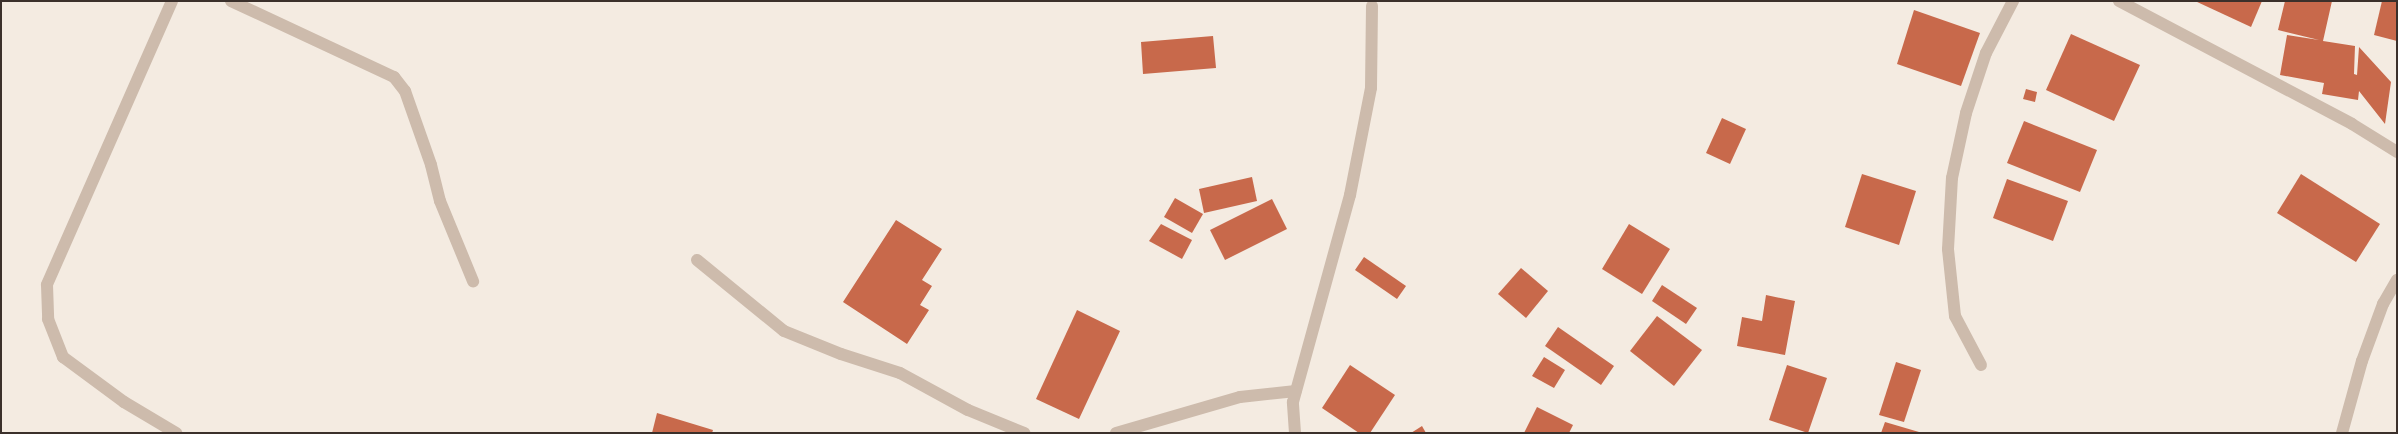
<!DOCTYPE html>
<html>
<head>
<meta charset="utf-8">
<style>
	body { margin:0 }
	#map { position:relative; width:2398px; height:434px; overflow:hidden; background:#f4ebe1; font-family:Ubuntu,sans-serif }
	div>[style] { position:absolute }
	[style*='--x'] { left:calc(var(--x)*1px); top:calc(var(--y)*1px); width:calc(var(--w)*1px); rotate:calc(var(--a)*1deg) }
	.building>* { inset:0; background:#c8694b }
	.street>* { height:12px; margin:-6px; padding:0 6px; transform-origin:6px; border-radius:6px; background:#cdbbac }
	span { translate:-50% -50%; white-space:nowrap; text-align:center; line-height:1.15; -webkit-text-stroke:4.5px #fbf5ee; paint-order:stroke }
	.frame { position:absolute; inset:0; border:2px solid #3b302b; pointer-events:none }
</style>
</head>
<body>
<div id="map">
	<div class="building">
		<i style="clip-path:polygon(2195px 1px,2262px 1px,2251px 27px)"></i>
		<i style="clip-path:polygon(2285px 1px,2332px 1px,2323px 41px,2355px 46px,2354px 74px,2357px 75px,2359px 47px,2391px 82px,2385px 124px,2359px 91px,2358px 100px,2322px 94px,2324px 83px,2280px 75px,2287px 35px,2319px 40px,2278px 30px)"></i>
		<i style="clip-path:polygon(2382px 1px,2397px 1px,2397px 41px,2374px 35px)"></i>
		<i style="clip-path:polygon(1914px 10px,1980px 33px,1961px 86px,1897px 64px)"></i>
		<i style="clip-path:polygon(2071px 34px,2140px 65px,2114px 121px,2046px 90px)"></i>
		<i style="clip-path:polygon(1213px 36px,1216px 68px,1143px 74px,1141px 42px)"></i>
		<i style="clip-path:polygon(2026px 89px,2037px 92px,2035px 102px,2023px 99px)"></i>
		<i style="clip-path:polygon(1722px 118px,1746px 129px,1730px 164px,1706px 153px)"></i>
		<i style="clip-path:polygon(2024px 121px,2097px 150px,2080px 192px,2007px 163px)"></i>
		<i style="clip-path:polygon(1862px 174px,1916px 191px,1899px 245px,1845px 227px)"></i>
		<i style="clip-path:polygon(2301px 174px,2380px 224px,2356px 262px,2277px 213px)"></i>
		<i style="clip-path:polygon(1252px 177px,1257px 201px,1204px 213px,1199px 189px)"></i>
		<i style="clip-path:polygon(2007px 179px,2068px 201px,2053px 241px,1993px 218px)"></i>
		<i style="clip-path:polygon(1175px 198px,1203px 214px,1192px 233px,1164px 217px)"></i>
		<i style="clip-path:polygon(1272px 199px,1287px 229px,1225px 260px,1210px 230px)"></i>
		<i style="clip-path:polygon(896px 220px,942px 249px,922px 280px,932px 286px,920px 305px,929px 310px,907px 344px,843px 302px)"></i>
		<i style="clip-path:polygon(1161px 224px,1192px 240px,1182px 259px,1149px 241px)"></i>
		<i style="clip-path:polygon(1629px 224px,1670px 249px,1642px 294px,1602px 269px)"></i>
		<i style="clip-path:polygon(1364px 257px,1406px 286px,1397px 299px,1355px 270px)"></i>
		<i style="clip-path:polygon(1521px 268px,1548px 291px,1526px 318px,1498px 294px)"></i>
		<i style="clip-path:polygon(1662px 285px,1697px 308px,1686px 324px,1652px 301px)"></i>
		<i style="clip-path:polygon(1766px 295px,1795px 301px,1785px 355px,1737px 346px,1742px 317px,1762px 321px)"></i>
		<i style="clip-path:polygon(1077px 310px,1120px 331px,1079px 419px,1036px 399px)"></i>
		<i style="clip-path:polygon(1657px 316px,1702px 350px,1674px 386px,1630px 351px)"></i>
		<i style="clip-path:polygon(1558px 327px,1614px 366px,1601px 385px,1545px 346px)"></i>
		<i style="clip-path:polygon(1544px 357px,1565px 370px,1554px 388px,1532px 376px)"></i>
		<i style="clip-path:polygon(1896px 362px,1921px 370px,1904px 422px,1879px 415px)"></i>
		<i style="clip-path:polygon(1350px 365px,1395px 395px,1370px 433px,1359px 433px,1322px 408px)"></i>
		<i style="clip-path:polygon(1787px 365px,1827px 378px,1808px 433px,1769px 420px)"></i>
		<i style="clip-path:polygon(1537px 407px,1573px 425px,1569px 433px,1524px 433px)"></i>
		<i style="clip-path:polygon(657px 413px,713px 430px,712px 433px,652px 433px)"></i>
		<i style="clip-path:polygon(1885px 422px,1919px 432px,1919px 433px,1881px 433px)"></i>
		<i style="clip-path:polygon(1422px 426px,1426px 433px,1411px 433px)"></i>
	</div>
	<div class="street">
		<i style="--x:172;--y:1;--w:310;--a:113.8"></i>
		<i style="--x:47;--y:285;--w:34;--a:88"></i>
		<i style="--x:48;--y:319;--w:41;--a:68.5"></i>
		<i style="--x:63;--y:357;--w:76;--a:36.4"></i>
		<i style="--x:124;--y:402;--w:61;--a:30.8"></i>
		<i style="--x:231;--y:1;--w:180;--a:25"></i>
		<i style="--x:394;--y:77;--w:18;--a:52"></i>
		<i style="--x:405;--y:91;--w:78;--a:70.6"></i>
		<i style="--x:431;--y:165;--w:37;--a:76"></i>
		<i style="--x:440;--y:201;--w:87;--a:67.6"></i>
		<i style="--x:2119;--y:1;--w:263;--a:27.8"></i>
		<i style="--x:2352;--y:124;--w:53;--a:31.9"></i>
		<i style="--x:697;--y:260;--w:112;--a:39.2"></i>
		<i style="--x:784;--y:331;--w:61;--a:22"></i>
		<i style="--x:841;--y:354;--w:62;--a:17.9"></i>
		<i style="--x:900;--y:373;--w:77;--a:28.6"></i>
		<i style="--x:968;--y:410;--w:61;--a:22.3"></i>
		<i style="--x:1981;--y:365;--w:55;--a:-118"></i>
		<i style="--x:1955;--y:316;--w:67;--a:-96"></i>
		<i style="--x:1948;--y:249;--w:71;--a:-86.8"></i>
		<i style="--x:1952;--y:178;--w:66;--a:-77.8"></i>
		<i style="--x:1966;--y:113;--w:63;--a:-71.6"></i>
		<i style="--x:1986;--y:53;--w:59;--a:-62.6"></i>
		<i style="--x:1116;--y:433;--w:129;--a:-16.2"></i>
		<i style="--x:1240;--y:397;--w:56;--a:-6.1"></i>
		<i style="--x:1295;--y:433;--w:31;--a:-94"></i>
		<i style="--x:1293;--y:402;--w:215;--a:-74.6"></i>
		<i style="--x:1350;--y:195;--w:109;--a:-78.9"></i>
		<i style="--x:1371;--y:88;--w:82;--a:-89.3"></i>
		<i style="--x:2342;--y:433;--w:75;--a:-74.5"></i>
		<i style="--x:2362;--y:361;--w:61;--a:-69.8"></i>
		<i style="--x:2383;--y:304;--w:28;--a:-60"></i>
	</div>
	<div class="frame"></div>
</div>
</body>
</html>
